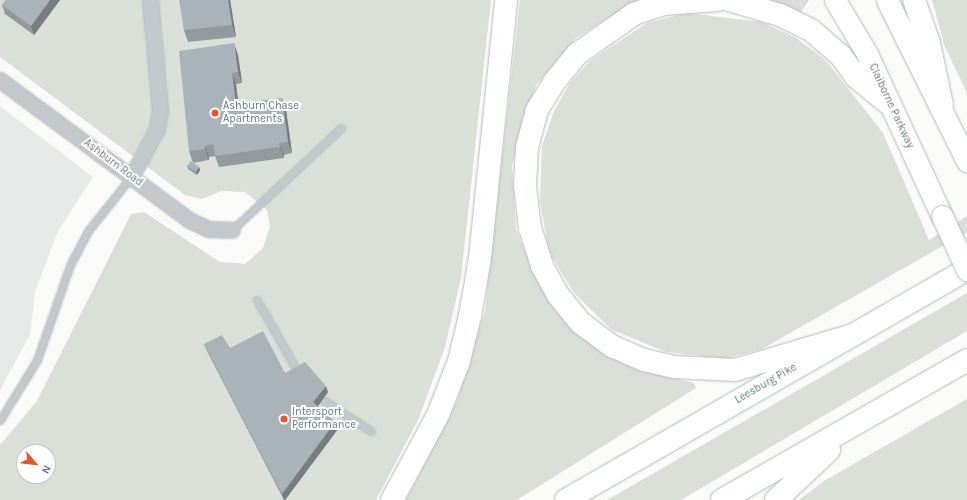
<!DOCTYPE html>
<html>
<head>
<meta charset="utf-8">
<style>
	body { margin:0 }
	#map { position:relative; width:967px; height:500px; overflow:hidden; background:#fafaf8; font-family:Karla,sans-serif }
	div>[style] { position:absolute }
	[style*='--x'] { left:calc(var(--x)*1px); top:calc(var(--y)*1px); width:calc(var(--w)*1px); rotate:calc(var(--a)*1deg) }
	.built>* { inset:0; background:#e8e9e9 }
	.green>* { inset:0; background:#dadfd7 }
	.roads { filter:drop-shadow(0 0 1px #b3babf) drop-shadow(0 0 1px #b3babf) }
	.lane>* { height:7px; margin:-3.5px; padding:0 3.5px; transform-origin:3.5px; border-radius:3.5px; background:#c3c8cc }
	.street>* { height:15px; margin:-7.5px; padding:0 7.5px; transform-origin:7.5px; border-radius:7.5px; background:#c3c8cc }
	.secondary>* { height:21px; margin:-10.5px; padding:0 10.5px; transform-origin:10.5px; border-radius:10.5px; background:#fff }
	.highway>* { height:22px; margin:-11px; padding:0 11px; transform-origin:11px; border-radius:11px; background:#fff }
	.bridges { filter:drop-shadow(0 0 1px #b3babf) drop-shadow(0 0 1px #b3babf) }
	.secondary-bridge>* { height:21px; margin:-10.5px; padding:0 10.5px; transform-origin:10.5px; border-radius:10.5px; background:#fff }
	.wall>* { inset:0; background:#929a9f }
	.shaded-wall>* { inset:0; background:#777d82 }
	.building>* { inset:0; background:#aab3b9 }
	.dots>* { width:11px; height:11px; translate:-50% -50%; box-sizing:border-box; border:2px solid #fff; border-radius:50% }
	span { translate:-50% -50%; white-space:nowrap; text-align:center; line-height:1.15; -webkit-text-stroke:4px #fff; paint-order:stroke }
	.street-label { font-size:11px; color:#657683 }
	.poi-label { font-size:11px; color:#657683 }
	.left { translate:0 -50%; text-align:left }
	.north { position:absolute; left:16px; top:444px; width:40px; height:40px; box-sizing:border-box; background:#fff; border:1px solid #c1c8cd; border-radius:50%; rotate:118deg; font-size:11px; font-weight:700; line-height:16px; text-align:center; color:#657683 }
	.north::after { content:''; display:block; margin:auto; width:14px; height:18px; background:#e4572e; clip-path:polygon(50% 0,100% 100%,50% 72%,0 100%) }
</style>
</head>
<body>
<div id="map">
	<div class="built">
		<i style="clip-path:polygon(0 106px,93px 177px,58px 231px,35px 292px,30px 335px,0 390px)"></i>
	</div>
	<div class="green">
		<i style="clip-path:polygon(evenodd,0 0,491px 0,461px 278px,445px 347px,419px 418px,376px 500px,0 500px,0 445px,37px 401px,131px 214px,144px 212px,220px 262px,245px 264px,263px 248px,270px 227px,267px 210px,245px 192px,221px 191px,202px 199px,185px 195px,0 57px,0 0,24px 452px,48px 452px,48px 476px,24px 476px,24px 452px)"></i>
		<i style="clip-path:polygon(520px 0,637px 0,576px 38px,536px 85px,512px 165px,516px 229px,533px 272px,647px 371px,694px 383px,696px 388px,517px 500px,406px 500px,456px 403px,485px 310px)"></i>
		<i style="clip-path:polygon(771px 0,809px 0,801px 12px)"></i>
		<i style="clip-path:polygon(932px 0,967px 0,967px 93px,945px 47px)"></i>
		<i style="clip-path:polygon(687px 13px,762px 22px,796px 38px,815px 52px,828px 63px,883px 133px,929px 240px,967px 216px,967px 232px,762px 349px,726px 359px,666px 352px,612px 330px,574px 293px,549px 252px,540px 201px,542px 146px,554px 111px,570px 83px,591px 60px,647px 23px)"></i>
		<i style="clip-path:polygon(967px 293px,967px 331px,681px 500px,607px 500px)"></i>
		<i style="clip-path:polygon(967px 399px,967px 500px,799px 500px,824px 481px)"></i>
	</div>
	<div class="roads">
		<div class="lane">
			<i style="--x:232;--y:230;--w:149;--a:-43.1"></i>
			<i style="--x:257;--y:300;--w:85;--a:60.4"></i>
			<i style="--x:323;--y:400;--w:57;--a:32.9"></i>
			<i style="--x:0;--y:420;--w:70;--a:-58.3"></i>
			<i style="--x:37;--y:360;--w:101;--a:-70.8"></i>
			<i style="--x:70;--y:265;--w:38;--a:-62"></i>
			<i style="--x:88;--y:231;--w:69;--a:-51.5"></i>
		</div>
		<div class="street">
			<i style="--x:0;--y:80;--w:235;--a:36.5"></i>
			<i style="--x:189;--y:220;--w:21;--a:25"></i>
			<i style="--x:208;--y:229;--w:24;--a:2"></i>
			<i style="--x:131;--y:177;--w:55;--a:-61.6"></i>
			<i style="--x:157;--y:129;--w:19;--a:-81"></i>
			<i style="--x:160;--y:110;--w:110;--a:-95.2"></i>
		</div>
		<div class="secondary">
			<i style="--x:835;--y:0;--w:63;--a:59.3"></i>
			<i style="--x:867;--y:54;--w:179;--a:65.2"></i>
			<i style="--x:887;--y:0;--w:180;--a:63.6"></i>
		</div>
		<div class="highway">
			<i style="--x:717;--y:0;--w:53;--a:175.7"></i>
			<i style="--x:664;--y:4;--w:32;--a:162"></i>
			<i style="--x:634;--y:14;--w:70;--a:144.9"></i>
			<i style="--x:577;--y:54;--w:35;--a:129"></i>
			<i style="--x:555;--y:81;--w:34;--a:122"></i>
			<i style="--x:537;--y:110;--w:38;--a:105"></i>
			<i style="--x:527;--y:147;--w:39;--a:93"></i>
			<i style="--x:525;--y:186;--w:42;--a:83.2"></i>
			<i style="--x:530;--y:228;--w:40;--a:72"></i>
			<i style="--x:542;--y:266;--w:33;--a:61"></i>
			<i style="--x:558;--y:295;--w:36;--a:51"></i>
			<i style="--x:581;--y:323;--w:39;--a:37"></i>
			<i style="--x:612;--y:346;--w:35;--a:24"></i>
			<i style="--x:644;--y:360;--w:32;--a:13"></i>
			<i style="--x:675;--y:367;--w:60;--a:2.9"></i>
			<i style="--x:735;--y:370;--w:123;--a:-16.5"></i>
			<i style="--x:729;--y:0;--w:53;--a:16.4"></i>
			<i style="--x:780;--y:15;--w:34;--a:26"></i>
			<i style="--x:811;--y:30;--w:40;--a:41"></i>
			<i style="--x:841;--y:56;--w:26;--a:54"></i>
			<i style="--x:856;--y:77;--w:41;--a:39.1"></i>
			<i style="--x:914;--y:0;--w:46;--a:70.8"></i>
			<i style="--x:929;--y:43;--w:63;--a:78.2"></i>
			<i style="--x:392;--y:500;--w:97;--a:-61.6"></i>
			<i style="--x:438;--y:415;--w:58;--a:-68.7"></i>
			<i style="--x:459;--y:361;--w:46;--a:-76.3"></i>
			<i style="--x:470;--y:316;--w:59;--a:-80.2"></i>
			<i style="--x:480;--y:258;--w:259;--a:-84.2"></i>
			<i style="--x:566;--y:500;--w:463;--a:-29.9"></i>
			<i style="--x:722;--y:500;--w:282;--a:-29.7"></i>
			<i style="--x:776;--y:500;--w:73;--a:-43.3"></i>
		</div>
	</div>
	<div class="bridges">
		<div class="secondary-bridge">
			<i style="--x:942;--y:216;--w:60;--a:65.2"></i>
		</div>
	</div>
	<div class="wall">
		<i style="clip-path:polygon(6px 0,60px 0,34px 35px,5px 14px,2px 5px)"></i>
		<i style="clip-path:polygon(230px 0,236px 37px,188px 42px,184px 30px)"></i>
		<i style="clip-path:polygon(238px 55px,242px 83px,236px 84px,238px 104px,282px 98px,286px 110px,292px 153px,284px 155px,284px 158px,219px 167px,215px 156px,209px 157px,209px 160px,193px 163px,189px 151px)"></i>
		<i style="clip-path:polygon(187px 166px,199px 167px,200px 170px,197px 175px,188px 169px)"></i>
		<i style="clip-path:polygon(204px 344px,285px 373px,328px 392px,318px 406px,335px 422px,338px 429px,285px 500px,284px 500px,207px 351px)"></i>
	</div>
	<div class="shaded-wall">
		<i style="clip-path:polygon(50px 0,60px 0,34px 35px,31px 26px)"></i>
		<i style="clip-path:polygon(228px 0,230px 0,236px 37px,232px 25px)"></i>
		<i style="clip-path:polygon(234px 43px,238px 55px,242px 83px,238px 72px)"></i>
		<i style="clip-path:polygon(232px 73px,236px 84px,240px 116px,236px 104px)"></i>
		<i style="clip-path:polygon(282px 98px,286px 110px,292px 153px,288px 142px)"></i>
		<i style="clip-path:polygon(279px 143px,284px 155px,284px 158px,280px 147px)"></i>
		<i style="clip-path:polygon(205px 146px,209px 157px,209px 160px,205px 149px)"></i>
		<i style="clip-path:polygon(199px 167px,200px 170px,197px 175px,196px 172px)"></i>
		<i style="clip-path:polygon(326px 386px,328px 392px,316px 409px,313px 402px)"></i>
		<i style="clip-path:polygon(335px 422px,338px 429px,285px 500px,284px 500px,282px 494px)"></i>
	</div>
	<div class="building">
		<i style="clip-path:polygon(6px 0,50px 0,31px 26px,2px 5px)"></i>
		<i style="clip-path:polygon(179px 0,228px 0,232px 25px,184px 30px)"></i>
		<i style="clip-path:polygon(234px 43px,238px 72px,232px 73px,236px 104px,282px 98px,288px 142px,279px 143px,280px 147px,215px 156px,213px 144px,205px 146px,205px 149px,189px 151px,179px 51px)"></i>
		<i style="clip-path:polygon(191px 161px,199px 167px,196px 172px,187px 166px)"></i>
		<i style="clip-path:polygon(263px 331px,285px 373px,305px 362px,326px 386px,313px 402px,335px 422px,282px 494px,204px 344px,222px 335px,230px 348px)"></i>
	</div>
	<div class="dots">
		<i style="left:215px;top:113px;background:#e4572e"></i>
		<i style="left:284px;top:419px;background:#e4572e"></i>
	</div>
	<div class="street-label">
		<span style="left:891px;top:106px;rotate:65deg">Claiborne Parkway</span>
		<span style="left:113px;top:163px;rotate:37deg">Ashburn Road</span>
		<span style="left:766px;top:384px;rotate:-30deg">Leesburg Pike</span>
	</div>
	<div class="poi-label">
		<span class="left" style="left:223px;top:113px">Ashburn Chase<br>Apartments</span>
		<span class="left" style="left:292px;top:419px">Intersport<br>Performance</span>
	</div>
	<div class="north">N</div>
</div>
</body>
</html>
